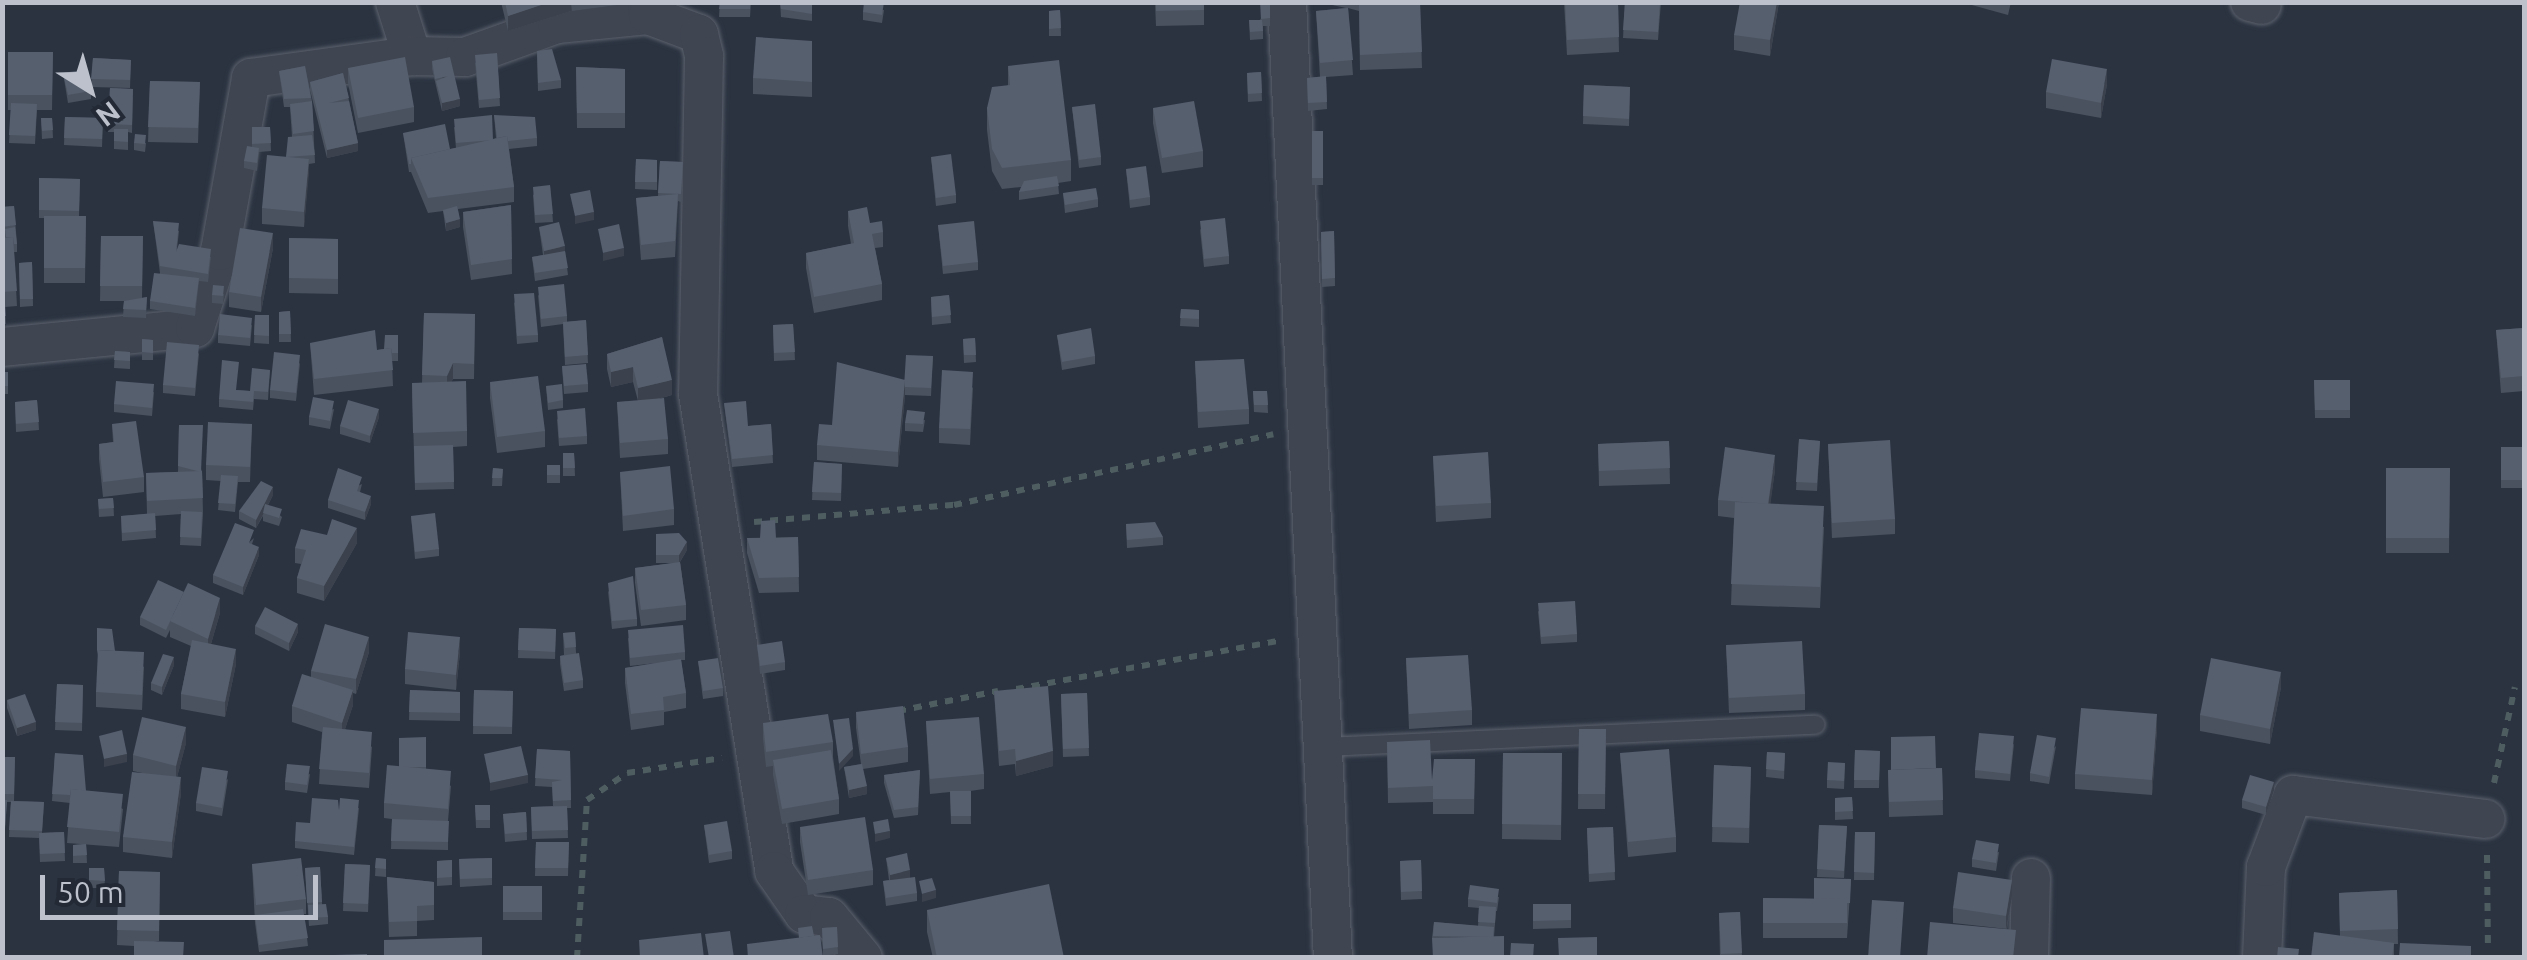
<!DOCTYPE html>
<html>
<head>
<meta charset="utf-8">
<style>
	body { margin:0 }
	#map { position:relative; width:2527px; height:960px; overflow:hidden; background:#2b3341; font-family:Ubuntu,sans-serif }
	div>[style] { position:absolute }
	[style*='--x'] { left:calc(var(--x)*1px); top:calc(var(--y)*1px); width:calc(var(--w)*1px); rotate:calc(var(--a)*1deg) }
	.path>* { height:6px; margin-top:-3px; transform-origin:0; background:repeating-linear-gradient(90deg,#4d5d60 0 8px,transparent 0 16px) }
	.roads { filter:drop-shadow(0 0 2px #5d636e) drop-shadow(0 0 2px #5d636e) }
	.lane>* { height:18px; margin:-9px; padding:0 9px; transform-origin:9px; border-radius:9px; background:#3f4551 }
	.street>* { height:38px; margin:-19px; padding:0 19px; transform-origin:19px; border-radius:19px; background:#3f4551 }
	.wall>* { inset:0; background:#4a525f }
	.shaded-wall>* { inset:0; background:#3c424d }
	.building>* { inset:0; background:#565f6e }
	span { translate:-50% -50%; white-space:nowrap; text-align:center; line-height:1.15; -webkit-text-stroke:8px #232a36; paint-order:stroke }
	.frame { position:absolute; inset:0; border:5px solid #bcc1cb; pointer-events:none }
	.north { position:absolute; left:40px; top:40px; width:100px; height:100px; -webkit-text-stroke:8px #232a36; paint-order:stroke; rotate:143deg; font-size:28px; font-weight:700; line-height:40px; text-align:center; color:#bcc1cb }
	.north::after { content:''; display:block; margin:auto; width:35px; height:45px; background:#bcc1cb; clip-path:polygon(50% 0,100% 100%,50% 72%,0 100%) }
	.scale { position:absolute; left:40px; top:875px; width:278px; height:45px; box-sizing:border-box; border:5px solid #bcc1cb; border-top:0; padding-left:12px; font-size:30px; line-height:35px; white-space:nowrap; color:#bcc1cb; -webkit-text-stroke:8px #232a36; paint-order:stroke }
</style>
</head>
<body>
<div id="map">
	<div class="path">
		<i style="--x:754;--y:522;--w:201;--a:-4.9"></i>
		<i style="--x:954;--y:505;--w:327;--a:-12.5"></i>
		<i style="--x:1016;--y:689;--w:271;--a:-10.4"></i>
		<i style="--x:898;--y:711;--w:102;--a:-11.3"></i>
		<i style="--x:2494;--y:783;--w:98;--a:-77.7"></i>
		<i style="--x:2487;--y:855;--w:90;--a:89.4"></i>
		<i style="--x:577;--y:958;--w:158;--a:-86.4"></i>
		<i style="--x:587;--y:800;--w:48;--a:-34"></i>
		<i style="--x:627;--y:773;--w:96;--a:-9"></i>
	</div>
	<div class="roads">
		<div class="lane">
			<i style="--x:1323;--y:747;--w:493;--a:-2.6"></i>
		</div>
		<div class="street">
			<i style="--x:395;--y:2;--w:57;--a:72.5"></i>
			<i style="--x:412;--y:56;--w:53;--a:1.1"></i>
			<i style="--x:465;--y:57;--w:98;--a:-19.7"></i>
			<i style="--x:557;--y:24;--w:91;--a:-5.6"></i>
			<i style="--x:647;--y:2;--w:13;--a:86"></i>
			<i style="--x:648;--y:15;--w:54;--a:20.4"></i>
			<i style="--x:699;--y:34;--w:23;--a:77"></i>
			<i style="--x:704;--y:56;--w:338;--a:91"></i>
			<i style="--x:698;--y:394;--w:483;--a:80.9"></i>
			<i style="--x:774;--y:871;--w:52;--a:55.1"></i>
			<i style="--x:804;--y:914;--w:25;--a:7"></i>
			<i style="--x:829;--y:917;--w:53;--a:50.3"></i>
			<i style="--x:1287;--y:2;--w:957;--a:87.25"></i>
			<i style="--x:2250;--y:2;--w:12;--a:14"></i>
			<i style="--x:2;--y:347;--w:194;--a:-5.6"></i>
			<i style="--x:195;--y:328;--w:81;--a:-72"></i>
			<i style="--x:220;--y:251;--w:176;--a:-79.8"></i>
			<i style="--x:251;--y:78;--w:162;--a:-7.8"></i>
			<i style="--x:2029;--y:958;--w:80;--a:-88.6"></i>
			<i style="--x:2262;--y:958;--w:91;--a:-87.5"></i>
			<i style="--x:2266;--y:867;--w:77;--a:-69.4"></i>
			<i style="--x:2293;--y:795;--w:194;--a:7.1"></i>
		</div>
	</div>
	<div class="wall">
		<i style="clip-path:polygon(501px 2px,632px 2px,632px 3px,572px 11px,571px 3px,571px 11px,508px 31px)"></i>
		<i style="clip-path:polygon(720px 2px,751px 2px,750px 17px,719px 17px)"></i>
		<i style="clip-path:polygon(780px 2px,812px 2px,812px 21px,781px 17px)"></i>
		<i style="clip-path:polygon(1155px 2px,1204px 2px,1204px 25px,1156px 26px)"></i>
		<i style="clip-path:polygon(1270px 2px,1270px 26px,1263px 26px,1263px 39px,1250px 40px,1249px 20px,1260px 20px)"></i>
		<i style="clip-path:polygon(1369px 2px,1368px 5px,1420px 3px,1422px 68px,1360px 70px,1359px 11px,1348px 8px,1353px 75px,1326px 77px,1327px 109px,1308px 111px,1307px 78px,1320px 77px,1316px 11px,1346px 8px,1323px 3px)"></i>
		<i style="clip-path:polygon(1564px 2px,1618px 2px,1619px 52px,1567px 55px)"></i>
		<i style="clip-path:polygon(1625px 2px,1661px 2px,1658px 40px,1623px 38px)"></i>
		<i style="clip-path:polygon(1779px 2px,1770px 56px,1734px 50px,1734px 35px)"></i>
		<i style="clip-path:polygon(1961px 2px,2011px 2px,2008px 15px)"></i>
		<i style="clip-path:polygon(884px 10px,882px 23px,863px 20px,863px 12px)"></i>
		<i style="clip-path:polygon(1060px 10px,1061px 36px,1049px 36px,1049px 11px)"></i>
		<i style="clip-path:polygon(812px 41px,812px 97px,753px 94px,753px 78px)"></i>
		<i style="clip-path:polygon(537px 51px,561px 80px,561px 88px,538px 91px)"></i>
		<i style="clip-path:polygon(8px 52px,53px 52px,52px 110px,37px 110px,35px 144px,9px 143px,11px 110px,8px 110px)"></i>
		<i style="clip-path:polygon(497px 53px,500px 106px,479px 108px,475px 63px)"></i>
		<i style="clip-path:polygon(93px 58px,131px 60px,130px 88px,91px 87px)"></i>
		<i style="clip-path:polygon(432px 61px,460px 106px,442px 111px,432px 69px)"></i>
		<i style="clip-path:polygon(305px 66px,312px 101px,315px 163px,309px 164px,304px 227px,262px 224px,262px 208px,286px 157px,292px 137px,290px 107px,284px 107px,279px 71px)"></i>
		<i style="clip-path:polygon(1008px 66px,1071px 160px,1071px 181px,1058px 183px,1059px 194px,1019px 200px,1019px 192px,1021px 187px,1002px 189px,992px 171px,987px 130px,987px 108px,1008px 85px)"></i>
		<i style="clip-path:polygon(576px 67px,625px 69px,625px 128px,577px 128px)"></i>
		<i style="clip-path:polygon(348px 68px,414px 107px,414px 122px,358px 133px,348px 83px)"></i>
		<i style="clip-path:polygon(1261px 72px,1262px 101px,1248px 102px,1247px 73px)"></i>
		<i style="clip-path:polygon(63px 73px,91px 91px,91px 99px,68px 103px)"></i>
		<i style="clip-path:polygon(343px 73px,358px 143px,358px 151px,327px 158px,310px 90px,310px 82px)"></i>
		<i style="clip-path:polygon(150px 81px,200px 82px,198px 143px,148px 142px)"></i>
		<i style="clip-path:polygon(2107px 84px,2101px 118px,2046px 108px,2046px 92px)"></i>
		<i style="clip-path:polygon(1584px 85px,1630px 87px,1629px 126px,1583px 124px)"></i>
		<i style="clip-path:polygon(110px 88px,133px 89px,132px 133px,128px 132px,128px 150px,114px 149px,114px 132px,108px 132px)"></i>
		<i style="clip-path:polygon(1072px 107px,1101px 157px,1101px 165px,1079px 168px)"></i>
		<i style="clip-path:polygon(1153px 108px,1203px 151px,1203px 167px,1162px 173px,1153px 123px)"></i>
		<i style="clip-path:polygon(494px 115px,537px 138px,537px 146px,509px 149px,514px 187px,514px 202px,458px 209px,460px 227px,446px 231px,443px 211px,428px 213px,411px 172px,409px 172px,403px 133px,450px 149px,456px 148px,454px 127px,493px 139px,496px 138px)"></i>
		<i style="clip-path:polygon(65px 117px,103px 118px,102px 147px,64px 145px)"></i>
		<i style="clip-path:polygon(41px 118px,52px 118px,53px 138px,42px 139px)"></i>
		<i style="clip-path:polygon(252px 127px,270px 127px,271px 151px,259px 152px,257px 171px,244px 168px,244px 161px,252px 147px)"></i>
		<i style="clip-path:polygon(1312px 131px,1323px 131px,1323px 185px,1312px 185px)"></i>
		<i style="clip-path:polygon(134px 143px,146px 143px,145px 152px,134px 150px)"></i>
		<i style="clip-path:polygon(931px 157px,956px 195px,956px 203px,936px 206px)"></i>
		<i style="clip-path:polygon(636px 159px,657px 160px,657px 190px,635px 189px)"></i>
		<i style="clip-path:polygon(660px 161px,683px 162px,681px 202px,678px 201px,675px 257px,641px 260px,636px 198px,658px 196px)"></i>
		<i style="clip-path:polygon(1126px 169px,1150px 197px,1150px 205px,1130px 208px)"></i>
		<i style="clip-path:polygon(39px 178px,80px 179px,79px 216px,86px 216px,85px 283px,44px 283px,44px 218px,39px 218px)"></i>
		<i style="clip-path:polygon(550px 185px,553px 222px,535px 223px,533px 195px)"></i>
		<i style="clip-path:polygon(1063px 193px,1098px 199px,1098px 207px,1065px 213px)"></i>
		<i style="clip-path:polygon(511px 205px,512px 274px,471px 280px,463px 227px,463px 212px)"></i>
		<i style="clip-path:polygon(14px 206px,17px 244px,17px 252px,14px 252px,17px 306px,5px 307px,6px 324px,2px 324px,2px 238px,5px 237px,5px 234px,2px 234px,2px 207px)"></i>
		<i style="clip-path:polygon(848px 211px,883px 232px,883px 247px,875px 248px,882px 284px,882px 300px,814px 313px,806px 268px,806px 253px,851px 244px,848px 226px)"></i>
		<i style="clip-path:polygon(153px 221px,179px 231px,177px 249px,211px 257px,208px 282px,199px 281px,195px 316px,150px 309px,150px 301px,160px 273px)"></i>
		<i style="clip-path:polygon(938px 225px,978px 262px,978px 270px,943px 274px)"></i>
		<i style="clip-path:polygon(539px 227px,565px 251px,568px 275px,535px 281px,532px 257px,543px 255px)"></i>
		<i style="clip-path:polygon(1200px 229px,1229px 256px,1229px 264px,1204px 267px)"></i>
		<i style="clip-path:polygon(1334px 231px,1335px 286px,1322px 287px,1321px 232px)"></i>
		<i style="clip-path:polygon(101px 236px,143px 236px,142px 298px,147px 297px,146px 318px,123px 317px,124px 301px,100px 301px)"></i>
		<i style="clip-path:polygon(289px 238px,338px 239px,338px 294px,289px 293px)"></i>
		<i style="clip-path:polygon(273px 248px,261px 312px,229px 307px,229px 292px)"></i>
		<i style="clip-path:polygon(32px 262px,33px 306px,20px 307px,19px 263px)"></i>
		<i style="clip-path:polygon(224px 294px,223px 304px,212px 303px,212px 295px)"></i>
		<i style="clip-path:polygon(538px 295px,567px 316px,567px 322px,586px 320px,588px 363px,565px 365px,563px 324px,541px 327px)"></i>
		<i style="clip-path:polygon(949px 295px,951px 323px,932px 325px,931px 297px)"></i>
		<i style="clip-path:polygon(514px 302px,538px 335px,538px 342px,517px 344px)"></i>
		<i style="clip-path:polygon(1181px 309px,1199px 310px,1199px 327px,1180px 326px)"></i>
		<i style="clip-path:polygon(290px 311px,291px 342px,279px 342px,279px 312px)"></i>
		<i style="clip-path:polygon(424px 313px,475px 314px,474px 379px,453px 379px,451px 382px,467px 431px,467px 446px,453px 447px,454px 489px,415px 490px,412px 383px,422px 383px)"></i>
		<i style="clip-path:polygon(255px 315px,269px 315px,269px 344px,254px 343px)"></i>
		<i style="clip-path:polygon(793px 324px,795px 360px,774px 361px,773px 325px)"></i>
		<i style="clip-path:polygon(252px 325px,250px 346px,218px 343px,218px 335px)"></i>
		<i style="clip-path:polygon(2524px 328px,2524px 391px,2501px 393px,2496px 330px)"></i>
		<i style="clip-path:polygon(398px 335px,398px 361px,392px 361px,393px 386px,314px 395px,310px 343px,377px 350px,384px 349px)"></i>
		<i style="clip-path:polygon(1057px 335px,1095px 356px,1095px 364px,1062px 370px)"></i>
		<i style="clip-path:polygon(662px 337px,672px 395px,658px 399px,668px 439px,668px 454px,620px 458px,617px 402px,638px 401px,633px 382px,611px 387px,607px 369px,607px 354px)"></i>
		<i style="clip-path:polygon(975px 338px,976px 362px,964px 363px,963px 339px)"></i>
		<i style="clip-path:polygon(142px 339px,153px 340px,153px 360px,142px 360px)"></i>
		<i style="clip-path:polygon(115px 351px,130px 352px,130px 369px,114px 368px)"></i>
		<i style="clip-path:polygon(199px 353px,195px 396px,163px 393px,163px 385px)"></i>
		<i style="clip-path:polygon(933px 356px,931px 396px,905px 395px,898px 467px,817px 460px,817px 445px,832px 425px,904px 380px)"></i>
		<i style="clip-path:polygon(1195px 361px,1249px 409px,1249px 424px,1198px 428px)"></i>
		<i style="clip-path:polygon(300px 363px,296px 401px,270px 398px,270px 390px)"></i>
		<i style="clip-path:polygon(562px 366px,588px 384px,588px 392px,564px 394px)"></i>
		<i style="clip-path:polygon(270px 370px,268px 400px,254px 399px,253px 410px,219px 407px,219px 399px,237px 390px,250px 391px)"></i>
		<i style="clip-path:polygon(2px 372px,8px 372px,8px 394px,2px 394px)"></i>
		<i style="clip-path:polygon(2314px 380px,2350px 380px,2350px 418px,2315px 418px)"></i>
		<i style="clip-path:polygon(490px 382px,545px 431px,545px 447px,497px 453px,490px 398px)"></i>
		<i style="clip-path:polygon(546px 386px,563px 400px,563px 408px,548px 410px)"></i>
		<i style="clip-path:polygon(973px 387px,970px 445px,939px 443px,939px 428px)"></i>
		<i style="clip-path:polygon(1253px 391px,1267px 391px,1268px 413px,1254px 412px)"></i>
		<i style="clip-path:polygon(154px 392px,152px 416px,114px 412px,114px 404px)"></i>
		<i style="clip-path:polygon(37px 400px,39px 430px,16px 432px,15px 402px)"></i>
		<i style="clip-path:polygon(724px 403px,748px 426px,771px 424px,773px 463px,732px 467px)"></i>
		<i style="clip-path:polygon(334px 409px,330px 429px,309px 425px,309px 417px)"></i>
		<i style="clip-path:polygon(379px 417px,370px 443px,340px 434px,340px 426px)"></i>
		<i style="clip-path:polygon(557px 419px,587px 436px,587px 444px,559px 446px)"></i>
		<i style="clip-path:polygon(925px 420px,923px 432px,905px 431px,905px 423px)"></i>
		<i style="clip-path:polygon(112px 424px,144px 477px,144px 492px,103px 497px,99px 459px,99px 444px,113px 442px)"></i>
		<i style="clip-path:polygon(252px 424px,250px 482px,238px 482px,235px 512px,218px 510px,221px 481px,206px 480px,206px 465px)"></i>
		<i style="clip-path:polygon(179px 425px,202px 471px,203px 514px,201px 546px,180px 545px,181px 514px,155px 516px,156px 538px,122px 541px,121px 516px,147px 514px,146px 473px,178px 472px)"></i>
		<i style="clip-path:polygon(1799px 439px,1820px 441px,1817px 491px,1796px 490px)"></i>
		<i style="clip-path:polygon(1669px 441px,1670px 484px,1599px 486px,1598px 444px)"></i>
		<i style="clip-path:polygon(1828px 444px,1895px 519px,1895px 534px,1832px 538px)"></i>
		<i style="clip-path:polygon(2501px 447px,2524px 447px,2524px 488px,2501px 488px)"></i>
		<i style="clip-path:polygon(563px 453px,574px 453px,575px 476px,563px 476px)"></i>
		<i style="clip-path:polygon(1433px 456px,1491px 503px,1491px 518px,1436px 522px)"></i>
		<i style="clip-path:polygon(814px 462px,842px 464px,841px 501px,812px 500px)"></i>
		<i style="clip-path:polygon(547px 465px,560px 465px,560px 483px,547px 483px)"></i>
		<i style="clip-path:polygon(493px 468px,503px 469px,502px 486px,492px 486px)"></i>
		<i style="clip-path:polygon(2386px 468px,2450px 468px,2449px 553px,2386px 553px)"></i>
		<i style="clip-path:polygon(1775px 470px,1770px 504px,1824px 527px,1820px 608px,1731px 605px,1734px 518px,1718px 516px,1718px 500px)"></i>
		<i style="clip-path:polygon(620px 472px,674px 509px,674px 525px,623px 531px)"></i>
		<i style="clip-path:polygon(362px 484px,360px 492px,371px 504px,365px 520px,328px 508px,328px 500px)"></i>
		<i style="clip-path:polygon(273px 495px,268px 505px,282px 517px,279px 526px,263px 521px,263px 516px,256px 528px,239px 519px,239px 511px)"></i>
		<i style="clip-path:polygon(113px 498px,114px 516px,99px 517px,98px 499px)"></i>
		<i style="clip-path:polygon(411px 516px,439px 549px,439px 556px,415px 559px)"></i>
		<i style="clip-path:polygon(1126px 524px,1163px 537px,1163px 545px,1127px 548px)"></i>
		<i style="clip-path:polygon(656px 534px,687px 550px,680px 562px,686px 605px,686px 620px,641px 626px,635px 583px,635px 568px,674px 563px,656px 563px)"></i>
		<i style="clip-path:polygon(798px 537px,799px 592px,759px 593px,747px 553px,747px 538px)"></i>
		<i style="clip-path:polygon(254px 538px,252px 544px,259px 555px,243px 595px,213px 583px,213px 575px)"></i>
		<i style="clip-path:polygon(357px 543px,324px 601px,297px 593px,297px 578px,301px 564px,295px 563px,295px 548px)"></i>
		<i style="clip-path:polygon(608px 591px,637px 619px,637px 626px,612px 629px)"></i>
		<i style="clip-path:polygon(1538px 611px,1577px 634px,1577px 642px,1541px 644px)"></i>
		<i style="clip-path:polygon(220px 613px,211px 644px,236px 664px,225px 717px,181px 709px,181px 694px,191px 646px,170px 637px,170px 630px,166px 638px,140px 625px,140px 617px)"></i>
		<i style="clip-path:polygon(255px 626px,298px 632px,289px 651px,255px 634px)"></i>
		<i style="clip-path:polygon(519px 628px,556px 629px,555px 659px,518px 658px)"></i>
		<i style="clip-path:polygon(575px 632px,576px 653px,583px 680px,583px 688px,564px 691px,560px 664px,560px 656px,564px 655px,563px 633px)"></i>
		<i style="clip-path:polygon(628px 638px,685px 652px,685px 660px,681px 660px,686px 693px,686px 708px,664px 712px,664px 725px,631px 730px,625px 683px,625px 668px,657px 663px,630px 666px)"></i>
		<i style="clip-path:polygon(757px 645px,785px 662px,785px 670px,760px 674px)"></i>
		<i style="clip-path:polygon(1726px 645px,1805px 694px,1805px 710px,1729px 713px)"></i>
		<i style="clip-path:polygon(115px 651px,144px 667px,142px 710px,96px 707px,96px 692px)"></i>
		<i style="clip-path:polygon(369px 652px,356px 694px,353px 693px,353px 705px,345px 729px,372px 747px,369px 788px,319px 784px,322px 732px,292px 722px,292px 706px,311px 677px,311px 671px)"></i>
		<i style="clip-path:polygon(460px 652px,456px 690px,405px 684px,405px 669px)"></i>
		<i style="clip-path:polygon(1406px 658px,1472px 710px,1472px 725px,1409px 729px)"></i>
		<i style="clip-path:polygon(698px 661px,723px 688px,723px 696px,703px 699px)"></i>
		<i style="clip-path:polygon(174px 665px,162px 695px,151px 690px,151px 683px)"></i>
		<i style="clip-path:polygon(57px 684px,83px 685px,82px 731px,55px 730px)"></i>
		<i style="clip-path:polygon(2281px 687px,2270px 744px,2200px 731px,2200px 715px)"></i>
		<i style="clip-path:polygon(410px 690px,460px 692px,460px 721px,409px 720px)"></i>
		<i style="clip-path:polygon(474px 690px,513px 691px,512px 734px,473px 734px)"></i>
		<i style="clip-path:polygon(994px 691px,1053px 766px,1016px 776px,1015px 764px,999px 766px)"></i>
		<i style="clip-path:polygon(1087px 693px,1089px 756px,1063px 757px,1061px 694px)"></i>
		<i style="clip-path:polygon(7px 700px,36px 730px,17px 736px,7px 708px)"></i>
		<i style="clip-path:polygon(856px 712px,908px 747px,908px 762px,863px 769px,867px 794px,849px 798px,844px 767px,861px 764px,856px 728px)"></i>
		<i style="clip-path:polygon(926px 721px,984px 774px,984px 789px,970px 791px,971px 824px,951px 824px,950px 792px,930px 794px)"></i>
		<i style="clip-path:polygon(763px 723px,833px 742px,833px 757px,839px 799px,839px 814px,782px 824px,773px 775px,773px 766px,766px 767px,763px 739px)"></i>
		<i style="clip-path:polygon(1579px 729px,1606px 729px,1605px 809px,1578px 809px)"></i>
		<i style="clip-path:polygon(2157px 729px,2152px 795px,2075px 789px,2075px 774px)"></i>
		<i style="clip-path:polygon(426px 737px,426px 769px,451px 786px,448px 821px,448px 850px,391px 849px,392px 819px,384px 818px,384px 803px,399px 767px)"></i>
		<i style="clip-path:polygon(1387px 742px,1432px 780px,1475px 759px,1474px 814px,1433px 814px,1433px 802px,1388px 803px)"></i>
		<i style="clip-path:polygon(186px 743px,177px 777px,181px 793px,172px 858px,123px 852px,123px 837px,142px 773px,133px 771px,133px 755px)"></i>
		<i style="clip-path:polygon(2014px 744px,2010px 781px,1975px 778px,1975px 770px)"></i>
		<i style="clip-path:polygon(2056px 746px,2049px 784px,2030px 781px,2030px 773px)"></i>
		<i style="clip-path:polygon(537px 749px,570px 751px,571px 808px,567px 808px,568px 838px,532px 839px,531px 807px,553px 806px,552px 787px,535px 786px)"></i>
		<i style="clip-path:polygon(1855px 750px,1880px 751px,1879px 788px,1854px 788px)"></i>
		<i style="clip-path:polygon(1767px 752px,1785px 753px,1784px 779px,1766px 777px)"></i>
		<i style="clip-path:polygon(55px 753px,86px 791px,123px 809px,119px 847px,67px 843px,70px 803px,52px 801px)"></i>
		<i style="clip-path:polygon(1503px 753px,1562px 753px,1561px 840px,1502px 839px)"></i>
		<i style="clip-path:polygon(1620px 753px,1676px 837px,1676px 852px,1628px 857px)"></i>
		<i style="clip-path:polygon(2px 757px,15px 757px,14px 801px,44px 802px,42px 833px,64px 832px,65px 861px,40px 862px,39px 838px,9px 837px,11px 802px,7px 802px,2px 865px)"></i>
		<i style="clip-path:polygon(1845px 763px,1844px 789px,1827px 788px,1827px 780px)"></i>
		<i style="clip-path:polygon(1714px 765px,1751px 767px,1749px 843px,1712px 842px)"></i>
		<i style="clip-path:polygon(1936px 768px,1942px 768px,1943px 815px,1889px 817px,1888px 770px)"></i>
		<i style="clip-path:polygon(920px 770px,918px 815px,894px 818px,884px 783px,884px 775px)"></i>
		<i style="clip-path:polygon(310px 774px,307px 793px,285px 790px,285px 782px)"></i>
		<i style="clip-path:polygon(228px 779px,222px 816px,196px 811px,196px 803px)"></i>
		<i style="clip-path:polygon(2274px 790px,2266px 815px,2242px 808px,2242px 800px)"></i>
		<i style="clip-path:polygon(1852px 797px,1853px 819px,1835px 820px,1835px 798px)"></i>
		<i style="clip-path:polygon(475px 805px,490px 805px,490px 828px,476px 828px)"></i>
		<i style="clip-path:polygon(359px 808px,354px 855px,295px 848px,295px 841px,310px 823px,339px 810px)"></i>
		<i style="clip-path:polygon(526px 812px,527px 840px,505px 842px,503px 814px)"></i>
		<i style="clip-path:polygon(704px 825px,732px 851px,732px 859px,709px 863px)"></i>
		<i style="clip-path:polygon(1819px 825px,1847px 826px,1844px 878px,1817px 877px)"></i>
		<i style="clip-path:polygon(800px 827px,873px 870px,873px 885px,808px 895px,800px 842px)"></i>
		<i style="clip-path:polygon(1613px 827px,1615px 880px,1589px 882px,1587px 828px)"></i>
		<i style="clip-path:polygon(1855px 832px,1875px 832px,1874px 880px,1854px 880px)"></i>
		<i style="clip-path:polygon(536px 842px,569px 842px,568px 876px,535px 876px)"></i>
		<i style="clip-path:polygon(86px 844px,87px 863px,73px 863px,73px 845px)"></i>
		<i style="clip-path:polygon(1999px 852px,1996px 871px,1972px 867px,1972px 859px)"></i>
		<i style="clip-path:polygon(376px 858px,386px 859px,386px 877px,375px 876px)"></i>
		<i style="clip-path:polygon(492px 858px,492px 885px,460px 887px,459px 859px)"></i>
		<i style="clip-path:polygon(886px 858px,910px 878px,917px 893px,917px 901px,886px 906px,883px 881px,889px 880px)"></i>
		<i style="clip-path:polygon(452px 860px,452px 885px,437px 886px,437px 861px)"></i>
		<i style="clip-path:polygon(1421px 860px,1422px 899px,1401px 900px,1400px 861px)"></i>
		<i style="clip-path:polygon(252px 864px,306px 899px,306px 914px,304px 914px,308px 946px,259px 952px,255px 923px)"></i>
		<i style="clip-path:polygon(345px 864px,370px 865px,368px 912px,343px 911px)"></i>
		<i style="clip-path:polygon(320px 867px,322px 904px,328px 917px,328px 924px,309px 926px,305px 868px)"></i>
		<i style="clip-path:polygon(89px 868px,104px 868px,105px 888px,89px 888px)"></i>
		<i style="clip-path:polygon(119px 871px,160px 872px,159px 941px,134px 946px,117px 945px)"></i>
		<i style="clip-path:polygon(387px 877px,434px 882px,434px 920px,417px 921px,417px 936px,389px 937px)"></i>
		<i style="clip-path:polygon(1851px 879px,1847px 938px,1763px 938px,1763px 898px,1814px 899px)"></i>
		<i style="clip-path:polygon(503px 886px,542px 886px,542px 920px,503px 920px)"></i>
		<i style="clip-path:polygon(2397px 890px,2398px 944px,2394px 944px,2394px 958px,2340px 936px,2339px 893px)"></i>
		<i style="clip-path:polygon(2012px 896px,2007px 929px,1953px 923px,1953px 908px)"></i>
		<i style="clip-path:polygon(1499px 897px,1497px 911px,1496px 911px,1494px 937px,1432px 938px,1434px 922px,1478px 926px,1479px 908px,1468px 907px,1468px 899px)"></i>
		<i style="clip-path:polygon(1533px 904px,1571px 904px,1571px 928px,1533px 929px)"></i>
		<i style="clip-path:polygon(927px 910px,1064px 958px,933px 958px,927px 932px)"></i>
		<i style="clip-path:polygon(1740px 912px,1742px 958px,1720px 958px,1719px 913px)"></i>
		<i style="clip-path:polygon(837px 927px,838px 954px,823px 956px,822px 928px)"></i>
	</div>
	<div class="shaded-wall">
		<i style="clip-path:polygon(550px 2px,571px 2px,571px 11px,508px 31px,508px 16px)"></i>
		<i style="clip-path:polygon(1777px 2px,1779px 2px,1770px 56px,1770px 40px)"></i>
		<i style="clip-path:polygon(2107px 69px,2107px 84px,2101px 118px,2101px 103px)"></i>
		<i style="clip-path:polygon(460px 99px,460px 106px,442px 111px,442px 103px)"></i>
		<i style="clip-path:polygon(358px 143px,358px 151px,327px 158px,327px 150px)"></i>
		<i style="clip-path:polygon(309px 159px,309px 174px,304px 227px,304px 212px)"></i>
		<i style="clip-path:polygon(594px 212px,594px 220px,575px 224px,575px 216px)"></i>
		<i style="clip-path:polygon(460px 219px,460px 227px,446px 231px,446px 223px)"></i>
		<i style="clip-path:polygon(273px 233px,273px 248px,261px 312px,261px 297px)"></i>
		<i style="clip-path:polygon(565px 246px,565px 254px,544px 259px,544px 251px)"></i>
		<i style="clip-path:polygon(624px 248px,624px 256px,603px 261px,603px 253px)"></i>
		<i style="clip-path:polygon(453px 363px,453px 379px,447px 391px,447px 376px)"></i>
		<i style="clip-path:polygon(633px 367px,633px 382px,611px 387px,611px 372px)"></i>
		<i style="clip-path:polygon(672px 380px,672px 395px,638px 404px,638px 388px)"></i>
		<i style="clip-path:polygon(905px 380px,905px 396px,898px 467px,898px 452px)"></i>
		<i style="clip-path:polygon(379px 409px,379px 417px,370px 443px,370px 436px)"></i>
		<i style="clip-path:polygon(1775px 455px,1775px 470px,1768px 522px,1768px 507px)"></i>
		<i style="clip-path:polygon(273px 487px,273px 495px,256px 528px,256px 520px)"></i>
		<i style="clip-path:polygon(371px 496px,371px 504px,365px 520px,365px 512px)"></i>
		<i style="clip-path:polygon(357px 528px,357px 543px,324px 601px,324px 586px)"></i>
		<i style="clip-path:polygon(687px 542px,687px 550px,679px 563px,679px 555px)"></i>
		<i style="clip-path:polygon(259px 547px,259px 555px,243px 595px,243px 587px)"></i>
		<i style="clip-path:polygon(220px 598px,220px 613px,208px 654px,208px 639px)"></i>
		<i style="clip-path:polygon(298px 624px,298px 632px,289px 651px,289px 643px)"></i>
		<i style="clip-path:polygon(369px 637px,369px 652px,356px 694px,356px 679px)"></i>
		<i style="clip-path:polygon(460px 637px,460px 652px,456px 690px,456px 675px)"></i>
		<i style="clip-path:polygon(236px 649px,236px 664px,225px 717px,225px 702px)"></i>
		<i style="clip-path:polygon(174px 657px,174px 665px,162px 695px,162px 687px)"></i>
		<i style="clip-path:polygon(2281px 672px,2281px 687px,2270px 744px,2270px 729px)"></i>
		<i style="clip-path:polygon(353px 690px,353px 705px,342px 738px,342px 723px)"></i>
		<i style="clip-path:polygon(2157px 714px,2157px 729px,2152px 795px,2152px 780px)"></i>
		<i style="clip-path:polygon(36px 722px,36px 730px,17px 736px,17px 728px)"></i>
		<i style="clip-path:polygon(186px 727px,186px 743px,176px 781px,176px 766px)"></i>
		<i style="clip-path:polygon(853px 749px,853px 756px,839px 771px,839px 764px)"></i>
		<i style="clip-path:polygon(1053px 751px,1053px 766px,1016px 776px,1016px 761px)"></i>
		<i style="clip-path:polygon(127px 754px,127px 762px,104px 767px,104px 759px)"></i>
		<i style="clip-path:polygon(528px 775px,528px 783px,490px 791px,490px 783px)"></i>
		<i style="clip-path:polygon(181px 777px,181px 793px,172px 858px,172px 842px)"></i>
		<i style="clip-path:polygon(2274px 782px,2274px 790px,2266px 815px,2266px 807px)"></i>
		<i style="clip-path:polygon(867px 786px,867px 794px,849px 798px,849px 790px)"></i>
		<i style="clip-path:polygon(890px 831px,890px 838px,875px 842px,875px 834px)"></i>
		<i style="clip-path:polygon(910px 870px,910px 878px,890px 883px,890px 875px)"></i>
		<i style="clip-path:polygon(2012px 880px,2012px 896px,2006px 931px,2006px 916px)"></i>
		<i style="clip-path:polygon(936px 890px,936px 898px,922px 902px,922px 894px)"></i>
	</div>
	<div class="building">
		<i style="clip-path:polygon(505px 2px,550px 2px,508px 16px)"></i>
		<i style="clip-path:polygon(720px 2px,750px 2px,750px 9px,719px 9px)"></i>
		<i style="clip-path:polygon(780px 2px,812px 2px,812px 14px,781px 9px)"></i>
		<i style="clip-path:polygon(864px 2px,884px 2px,882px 15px,863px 12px)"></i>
		<i style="clip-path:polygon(1156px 2px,1204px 2px,1204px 10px,1156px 11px)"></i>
		<i style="clip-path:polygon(1260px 2px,1270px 2px,1270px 18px,1261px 19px)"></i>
		<i style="clip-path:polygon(1565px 2px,1618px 2px,1619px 37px,1567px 40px)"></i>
		<i style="clip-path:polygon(1625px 2px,1660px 2px,1658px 32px,1623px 30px)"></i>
		<i style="clip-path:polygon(1740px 2px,1777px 2px,1770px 40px,1734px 35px)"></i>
		<i style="clip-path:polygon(1420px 3px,1422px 52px,1360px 55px,1359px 5px)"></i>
		<i style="clip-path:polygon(1348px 8px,1353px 60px,1320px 63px,1316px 11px)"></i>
		<i style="clip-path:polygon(1060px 10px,1061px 28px,1049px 29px,1049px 11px)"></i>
		<i style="clip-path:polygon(1249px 20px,1262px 20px,1263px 31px,1250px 32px)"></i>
		<i style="clip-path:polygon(756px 37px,812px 41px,812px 82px,753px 78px)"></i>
		<i style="clip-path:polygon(552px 49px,561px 80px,538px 83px,537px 51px)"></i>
		<i style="clip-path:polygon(8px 52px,53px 52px,52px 95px,8px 95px)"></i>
		<i style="clip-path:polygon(497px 53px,500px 98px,479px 100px,475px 55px)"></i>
		<i style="clip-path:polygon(405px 57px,414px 107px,358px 118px,348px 68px)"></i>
		<i style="clip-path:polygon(450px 57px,460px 99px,442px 103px,436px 81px,448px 76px,435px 79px,432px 61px)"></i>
		<i style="clip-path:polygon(93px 58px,131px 60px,130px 80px,91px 79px)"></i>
		<i style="clip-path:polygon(2052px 59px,2107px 69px,2101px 103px,2046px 92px)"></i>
		<i style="clip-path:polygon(1059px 60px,1071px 160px,1002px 168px,992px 149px,987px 108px,992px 87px,1010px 85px,1008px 66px)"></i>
		<i style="clip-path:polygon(305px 66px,311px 98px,284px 99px,279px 71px)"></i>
		<i style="clip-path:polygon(576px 67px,625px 69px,625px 113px,577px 113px)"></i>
		<i style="clip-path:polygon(88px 69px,91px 91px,68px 95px,63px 73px)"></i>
		<i style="clip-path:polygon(1261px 72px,1262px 93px,1248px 94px,1247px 73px)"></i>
		<i style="clip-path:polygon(343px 73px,349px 98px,329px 103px,349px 101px,358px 143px,327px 150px,310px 82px)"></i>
		<i style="clip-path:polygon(1326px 76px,1327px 102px,1308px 103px,1307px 78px)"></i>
		<i style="clip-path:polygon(150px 81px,200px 82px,198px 128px,148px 127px)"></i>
		<i style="clip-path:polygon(1584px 85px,1630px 87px,1629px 119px,1583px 116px)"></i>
		<i style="clip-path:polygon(110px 88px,133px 89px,132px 125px,108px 124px)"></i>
		<i style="clip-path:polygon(312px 101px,314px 131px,293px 134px,290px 104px)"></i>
		<i style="clip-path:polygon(1194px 101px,1203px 151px,1162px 158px,1153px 108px)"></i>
		<i style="clip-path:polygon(11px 103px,37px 104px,35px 136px,9px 135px)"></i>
		<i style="clip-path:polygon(1095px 104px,1101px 157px,1079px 160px,1072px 107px)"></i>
		<i style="clip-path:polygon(492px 115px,493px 140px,456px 143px,454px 119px)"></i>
		<i style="clip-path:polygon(494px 115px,535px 117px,537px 138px,508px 141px,507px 136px,497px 138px)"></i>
		<i style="clip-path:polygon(65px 117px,103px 118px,102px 139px,64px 138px)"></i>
		<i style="clip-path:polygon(41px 118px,52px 118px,53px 130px,42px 131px)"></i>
		<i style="clip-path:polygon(445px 124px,450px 149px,411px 158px,411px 164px,409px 164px,403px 133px)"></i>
		<i style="clip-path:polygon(252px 127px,270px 127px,271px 143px,252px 144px)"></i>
		<i style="clip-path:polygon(114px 129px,128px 129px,128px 142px,114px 141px)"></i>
		<i style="clip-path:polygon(1312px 131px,1323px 131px,1323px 178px,1312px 178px)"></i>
		<i style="clip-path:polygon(135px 134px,146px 135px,145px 144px,134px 143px)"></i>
		<i style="clip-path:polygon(312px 135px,315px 155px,286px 157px,288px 137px)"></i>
		<i style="clip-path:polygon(507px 136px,514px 187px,428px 198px,411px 158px)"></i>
		<i style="clip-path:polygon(247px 146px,259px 148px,257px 163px,244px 161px)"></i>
		<i style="clip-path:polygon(951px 154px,956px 195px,936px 198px,931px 157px)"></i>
		<i style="clip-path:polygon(267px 155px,309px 159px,304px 212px,262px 208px)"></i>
		<i style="clip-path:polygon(636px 159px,657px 160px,657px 182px,635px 182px)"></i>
		<i style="clip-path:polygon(660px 161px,683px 162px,681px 194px,658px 193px)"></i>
		<i style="clip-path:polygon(1146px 166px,1150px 197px,1130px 200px,1126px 169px)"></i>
		<i style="clip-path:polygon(1057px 176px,1059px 186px,1019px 192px,1024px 181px)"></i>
		<i style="clip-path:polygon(39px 178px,80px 179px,79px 211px,39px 210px)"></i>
		<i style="clip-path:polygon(550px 185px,553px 214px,535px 215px,533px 187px)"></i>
		<i style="clip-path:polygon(1096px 188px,1098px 199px,1065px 205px,1063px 193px)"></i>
		<i style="clip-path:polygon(590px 190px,594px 212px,575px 216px,570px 194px)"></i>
		<i style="clip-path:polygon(678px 194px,675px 241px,641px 245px,636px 198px)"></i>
		<i style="clip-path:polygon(511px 205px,512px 259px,471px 265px,463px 212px)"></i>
		<i style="clip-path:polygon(14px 206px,16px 225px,2px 227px,2px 207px)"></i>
		<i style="clip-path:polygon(457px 206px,460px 219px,446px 223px,443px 210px)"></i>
		<i style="clip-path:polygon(867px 207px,870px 223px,882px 221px,883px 232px,872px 234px,882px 284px,814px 297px,806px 253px,854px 243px,848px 211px)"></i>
		<i style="clip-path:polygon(44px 216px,86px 216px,85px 268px,44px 268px)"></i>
		<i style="clip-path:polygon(1225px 218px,1229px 256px,1204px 259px,1200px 221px)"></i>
		<i style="clip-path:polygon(153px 221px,179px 223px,176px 252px,179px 244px,211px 249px,208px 274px,160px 266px)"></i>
		<i style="clip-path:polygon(974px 221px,978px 262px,943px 266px,938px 225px)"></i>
		<i style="clip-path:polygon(559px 222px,565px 246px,544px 251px,539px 227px)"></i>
		<i style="clip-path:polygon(619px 224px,624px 248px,603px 253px,598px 229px)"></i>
		<i style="clip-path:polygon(15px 227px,17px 244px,14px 244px,13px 237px,6px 237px,5px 229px)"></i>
		<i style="clip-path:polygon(240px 228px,273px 233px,261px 297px,229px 292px)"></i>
		<i style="clip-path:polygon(1334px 231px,1335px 278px,1322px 279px,1321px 232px)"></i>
		<i style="clip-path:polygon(101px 236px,143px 236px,142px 286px,100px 286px)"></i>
		<i style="clip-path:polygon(13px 237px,17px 291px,2px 292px,2px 238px)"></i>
		<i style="clip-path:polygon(289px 238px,338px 239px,338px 279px,289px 278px)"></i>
		<i style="clip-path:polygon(565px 251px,568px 268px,535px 273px,532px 257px)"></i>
		<i style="clip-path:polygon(32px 262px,33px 299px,20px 299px,19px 263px)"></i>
		<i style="clip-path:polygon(154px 273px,199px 278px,195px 308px,150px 301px)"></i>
		<i style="clip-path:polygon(564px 284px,567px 316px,541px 319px,538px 287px)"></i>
		<i style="clip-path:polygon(213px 285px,224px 286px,223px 296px,212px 295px)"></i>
		<i style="clip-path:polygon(534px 293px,538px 335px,517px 336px,514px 294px)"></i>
		<i style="clip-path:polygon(949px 295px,951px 315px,932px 317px,931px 297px)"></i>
		<i style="clip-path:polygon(147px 297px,146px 310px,123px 309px,124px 301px)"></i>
		<i style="clip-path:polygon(2px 303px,5px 303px,6px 316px,2px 316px)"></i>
		<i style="clip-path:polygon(1181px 309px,1199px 310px,1199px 319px,1180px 318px)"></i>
		<i style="clip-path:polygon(290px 311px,291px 334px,279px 334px,279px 312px)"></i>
		<i style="clip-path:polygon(424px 313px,475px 314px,474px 364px,453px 363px,447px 376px,422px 375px)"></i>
		<i style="clip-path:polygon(220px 314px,252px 318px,250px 338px,218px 335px)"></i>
		<i style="clip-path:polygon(255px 315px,269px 315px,269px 336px,254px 335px)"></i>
		<i style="clip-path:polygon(586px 320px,588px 355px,565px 357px,563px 322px)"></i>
		<i style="clip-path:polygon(793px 324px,795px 352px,774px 353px,773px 325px)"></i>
		<i style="clip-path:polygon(1091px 328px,1095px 356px,1062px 362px,1057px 335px)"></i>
		<i style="clip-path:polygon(2524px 328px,2524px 376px,2501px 378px,2496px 330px)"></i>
		<i style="clip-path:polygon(375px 330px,377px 350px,391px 348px,393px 370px,314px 379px,310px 343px)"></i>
		<i style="clip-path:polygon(385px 335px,398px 335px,398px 353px,392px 353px,391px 348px,384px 349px)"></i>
		<i style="clip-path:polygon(662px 337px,672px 380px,638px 388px,633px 367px,611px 372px,607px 354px)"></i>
		<i style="clip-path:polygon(975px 338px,976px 355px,964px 355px,963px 339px)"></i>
		<i style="clip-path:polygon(142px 339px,153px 340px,153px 353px,142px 352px)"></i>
		<i style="clip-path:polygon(167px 342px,199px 345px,195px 388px,163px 385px)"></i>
		<i style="clip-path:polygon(115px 351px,130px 352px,130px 361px,114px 360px)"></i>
		<i style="clip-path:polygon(274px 352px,300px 355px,296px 393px,270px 390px)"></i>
		<i style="clip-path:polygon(906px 355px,933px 356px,931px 388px,905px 387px,905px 380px,904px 387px)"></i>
		<i style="clip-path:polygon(1244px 359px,1249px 409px,1198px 412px,1195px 361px)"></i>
		<i style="clip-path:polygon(222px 360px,239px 362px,236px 390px,250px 391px,252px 368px,270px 370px,268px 392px,254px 391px,253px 402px,219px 399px)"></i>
		<i style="clip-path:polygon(837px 362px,905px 380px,898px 452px,817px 445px,819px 424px,832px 425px)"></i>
		<i style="clip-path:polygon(586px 364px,588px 384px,564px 386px,562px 366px)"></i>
		<i style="clip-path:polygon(942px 370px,973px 372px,970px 429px,939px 428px)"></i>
		<i style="clip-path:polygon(2px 372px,8px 372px,8px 386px,2px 386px)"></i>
		<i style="clip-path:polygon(538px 376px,545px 431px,497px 437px,490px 382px)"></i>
		<i style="clip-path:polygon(2314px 380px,2350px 380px,2350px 410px,2315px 410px)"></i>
		<i style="clip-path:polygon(116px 381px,154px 384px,152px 408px,114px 404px)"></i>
		<i style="clip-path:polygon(466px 381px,467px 431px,413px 433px,412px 383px)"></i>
		<i style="clip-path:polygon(562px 384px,563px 400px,548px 403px,546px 386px)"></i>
		<i style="clip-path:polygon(1253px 391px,1267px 391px,1268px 405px,1254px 405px)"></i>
		<i style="clip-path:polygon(313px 397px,334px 401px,330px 421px,309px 417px)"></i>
		<i style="clip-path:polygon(664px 398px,668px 439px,620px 443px,617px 402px)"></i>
		<i style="clip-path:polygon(37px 400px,39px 422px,16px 424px,15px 402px)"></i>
		<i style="clip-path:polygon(348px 400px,379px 409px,370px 436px,340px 426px)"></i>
		<i style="clip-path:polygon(746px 401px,748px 426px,771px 424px,773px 455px,732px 459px,724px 403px)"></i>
		<i style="clip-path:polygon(585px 408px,587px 436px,559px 438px,557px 411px)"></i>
		<i style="clip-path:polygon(907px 410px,925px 412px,923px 424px,905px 423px)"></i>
		<i style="clip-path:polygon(136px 421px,144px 477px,103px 482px,99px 444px,114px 442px,112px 424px)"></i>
		<i style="clip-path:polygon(208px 422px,252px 424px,250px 467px,206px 465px)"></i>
		<i style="clip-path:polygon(179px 425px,203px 425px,201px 472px,178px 466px)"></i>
		<i style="clip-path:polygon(1799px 439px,1820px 441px,1817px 483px,1796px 482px)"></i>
		<i style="clip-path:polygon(1890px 440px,1895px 519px,1832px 523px,1828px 444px)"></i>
		<i style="clip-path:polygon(1669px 441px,1670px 468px,1599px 471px,1598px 444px)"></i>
		<i style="clip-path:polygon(453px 445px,454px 482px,415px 483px,414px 446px)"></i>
		<i style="clip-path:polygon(1725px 447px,1775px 455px,1768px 504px,1718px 500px)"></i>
		<i style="clip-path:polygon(2501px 447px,2524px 447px,2524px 480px,2501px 480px)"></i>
		<i style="clip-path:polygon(1488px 452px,1491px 503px,1436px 506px,1433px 456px)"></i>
		<i style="clip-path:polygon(563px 453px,574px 453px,575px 468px,563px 468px)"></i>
		<i style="clip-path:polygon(814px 462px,842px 464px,841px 493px,812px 492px)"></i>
		<i style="clip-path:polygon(547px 465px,560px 465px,560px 475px,547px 475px)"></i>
		<i style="clip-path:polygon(670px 466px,674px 509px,623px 516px,620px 472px)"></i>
		<i style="clip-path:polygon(338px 468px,362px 477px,357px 491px,371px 496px,365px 512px,328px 500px)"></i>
		<i style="clip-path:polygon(493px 468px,503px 469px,502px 478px,492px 478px)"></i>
		<i style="clip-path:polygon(2386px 468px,2450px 468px,2449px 538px,2386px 538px)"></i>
		<i style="clip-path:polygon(202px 471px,203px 498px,147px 501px,146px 473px)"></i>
		<i style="clip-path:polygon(221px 475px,238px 476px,235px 504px,218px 503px)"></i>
		<i style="clip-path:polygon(261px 481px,273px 487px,256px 520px,239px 511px)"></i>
		<i style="clip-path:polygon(113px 498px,114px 508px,99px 509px,98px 499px)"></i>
		<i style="clip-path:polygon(1735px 502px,1824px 506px,1820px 587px,1731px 584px)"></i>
		<i style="clip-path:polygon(265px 504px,282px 509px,279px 518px,263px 513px)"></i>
		<i style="clip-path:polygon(181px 511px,202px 512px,201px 538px,180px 537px)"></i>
		<i style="clip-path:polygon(155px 513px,156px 530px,122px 533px,121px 516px)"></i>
		<i style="clip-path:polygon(435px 513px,439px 549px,415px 552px,411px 516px)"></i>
		<i style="clip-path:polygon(332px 519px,357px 528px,324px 586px,297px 578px,306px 550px,295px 548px,301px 529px,327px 535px)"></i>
		<i style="clip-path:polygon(775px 520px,776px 538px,798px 537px,799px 577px,759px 578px,747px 538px,760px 538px,761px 521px)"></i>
		<i style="clip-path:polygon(1155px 522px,1163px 537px,1127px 540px,1126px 524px)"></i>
		<i style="clip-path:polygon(235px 523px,254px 530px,249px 543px,259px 547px,243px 587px,213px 575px)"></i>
		<i style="clip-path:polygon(679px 533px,687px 542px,679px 555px,656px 555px,656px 534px)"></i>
		<i style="clip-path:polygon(680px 562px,686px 605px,641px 610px,635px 568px)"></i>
		<i style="clip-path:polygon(633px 576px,637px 619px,612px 621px,608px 583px)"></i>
		<i style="clip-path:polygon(158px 580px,184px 592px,166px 630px,140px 617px)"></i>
		<i style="clip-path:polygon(188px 583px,220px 598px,208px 639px,170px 621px)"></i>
		<i style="clip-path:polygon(1575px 601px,1577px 634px,1541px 637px,1538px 603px)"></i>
		<i style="clip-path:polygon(265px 607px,298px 624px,289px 643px,255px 626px)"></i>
		<i style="clip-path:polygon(325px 624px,369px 637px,356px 679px,311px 671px)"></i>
		<i style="clip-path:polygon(683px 625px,685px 652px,630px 658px,628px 630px)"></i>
		<i style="clip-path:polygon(97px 628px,112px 629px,115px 651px,98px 650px,97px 655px)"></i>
		<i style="clip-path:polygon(519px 628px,556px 629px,555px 652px,518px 650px)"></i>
		<i style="clip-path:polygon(408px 632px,460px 637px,456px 675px,405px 669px)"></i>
		<i style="clip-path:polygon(575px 632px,576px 647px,565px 648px,563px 633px)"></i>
		<i style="clip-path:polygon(192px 640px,236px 649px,225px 702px,181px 694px)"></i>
		<i style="clip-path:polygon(782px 641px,785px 662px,760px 666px,757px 645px)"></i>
		<i style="clip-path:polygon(1802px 641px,1805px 694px,1729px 698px,1726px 645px)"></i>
		<i style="clip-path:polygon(98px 650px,144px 652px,142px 695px,96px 692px)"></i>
		<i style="clip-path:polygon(579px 653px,583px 680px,564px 683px,560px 656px)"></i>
		<i style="clip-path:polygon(163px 654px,174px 657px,162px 687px,151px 683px)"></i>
		<i style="clip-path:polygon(1468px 655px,1472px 710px,1409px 714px,1406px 658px)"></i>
		<i style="clip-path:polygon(718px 658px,723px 688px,703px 691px,698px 661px)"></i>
		<i style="clip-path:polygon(2211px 658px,2281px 672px,2270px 729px,2200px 715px)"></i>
		<i style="clip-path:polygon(681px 659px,686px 693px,663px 697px,664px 710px,631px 714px,625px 668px)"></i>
		<i style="clip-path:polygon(302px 674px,353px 690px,342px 723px,292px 706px)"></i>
		<i style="clip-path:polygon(57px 684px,83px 685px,82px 723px,55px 722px)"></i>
		<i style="clip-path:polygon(1048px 686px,1053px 751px,1016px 761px,1015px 749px,999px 751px,994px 691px)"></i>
		<i style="clip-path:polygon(410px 690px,460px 692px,460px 713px,409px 712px)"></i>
		<i style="clip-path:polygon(474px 690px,513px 691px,512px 727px,473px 726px)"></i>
		<i style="clip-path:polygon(1087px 693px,1089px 748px,1063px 749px,1061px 694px)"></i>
		<i style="clip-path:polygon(25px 694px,36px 722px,17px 728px,7px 700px)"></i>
		<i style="clip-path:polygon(903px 706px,908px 747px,861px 754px,856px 712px)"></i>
		<i style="clip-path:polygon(2081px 708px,2157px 714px,2152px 780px,2075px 774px)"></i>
		<i style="clip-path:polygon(828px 714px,833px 742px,766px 752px,763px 723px)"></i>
		<i style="clip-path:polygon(142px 717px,186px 727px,176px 766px,133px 755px)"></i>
		<i style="clip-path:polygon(979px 717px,984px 774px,930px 779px,926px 721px)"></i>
		<i style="clip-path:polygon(849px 718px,853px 749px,839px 764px,833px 720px)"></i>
		<i style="clip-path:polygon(323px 727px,372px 732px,369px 773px,319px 769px)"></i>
		<i style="clip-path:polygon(1579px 729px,1606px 729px,1605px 794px,1578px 794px)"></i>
		<i style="clip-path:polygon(122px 730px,127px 754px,104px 759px,99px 736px)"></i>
		<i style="clip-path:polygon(1979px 733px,2014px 736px,2010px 774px,1975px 770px)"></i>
		<i style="clip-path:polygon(2037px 735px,2056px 738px,2049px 777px,2030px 773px)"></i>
		<i style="clip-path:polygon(1935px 736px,1936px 768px,1891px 770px,1891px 737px)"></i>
		<i style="clip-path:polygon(426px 737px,426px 767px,399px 767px,399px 738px)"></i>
		<i style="clip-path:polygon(1430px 740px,1432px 780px,1434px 759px,1475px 759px,1474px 799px,1433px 799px,1433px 786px,1388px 788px,1387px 742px)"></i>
		<i style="clip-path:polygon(521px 746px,528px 775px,490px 783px,484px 754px)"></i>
		<i style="clip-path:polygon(537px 749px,570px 751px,571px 800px,553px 801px,552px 782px,562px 780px,535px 778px)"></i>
		<i style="clip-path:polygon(1669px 749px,1676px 837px,1628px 842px,1620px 753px)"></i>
		<i style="clip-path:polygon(831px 750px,839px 799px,782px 809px,773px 760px)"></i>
		<i style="clip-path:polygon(1855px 750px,1880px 751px,1879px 780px,1854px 780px)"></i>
		<i style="clip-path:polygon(1767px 752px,1785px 753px,1784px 771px,1766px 769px)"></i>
		<i style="clip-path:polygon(55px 753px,83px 755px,86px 791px,71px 789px,70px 795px,52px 794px)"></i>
		<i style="clip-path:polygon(1503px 753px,1562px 753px,1561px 825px,1502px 824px)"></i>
		<i style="clip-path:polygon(2px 757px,15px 757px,14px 794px,2px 794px)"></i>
		<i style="clip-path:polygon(1828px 762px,1845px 763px,1844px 781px,1827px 780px)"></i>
		<i style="clip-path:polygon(287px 764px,310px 766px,307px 785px,285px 782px)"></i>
		<i style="clip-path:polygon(862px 764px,867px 786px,849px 790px,844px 767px)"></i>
		<i style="clip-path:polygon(387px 765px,451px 771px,448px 809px,384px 803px)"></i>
		<i style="clip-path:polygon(1714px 765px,1751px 767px,1749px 828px,1712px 827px)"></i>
		<i style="clip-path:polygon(202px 767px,228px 771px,222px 808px,196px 803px)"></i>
		<i style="clip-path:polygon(1942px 768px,1943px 800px,1889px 802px,1888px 770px)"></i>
		<i style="clip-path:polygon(920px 770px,918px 807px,894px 810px,884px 775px)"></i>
		<i style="clip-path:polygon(132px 772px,181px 777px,172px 842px,123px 837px)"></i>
		<i style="clip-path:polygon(2250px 775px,2274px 782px,2266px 807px,2242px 800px)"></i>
		<i style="clip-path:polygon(71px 789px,123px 794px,119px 832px,67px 827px)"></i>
		<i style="clip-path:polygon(950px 791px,971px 791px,971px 816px,951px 816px)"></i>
		<i style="clip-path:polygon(1852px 797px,1853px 811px,1835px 812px,1835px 798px)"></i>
		<i style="clip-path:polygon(312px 798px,338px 800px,339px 810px,340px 798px,359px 800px,354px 847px,295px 841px,296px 822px,310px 823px)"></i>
		<i style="clip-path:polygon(2px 800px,7px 800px,3px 858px,2px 857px)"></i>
		<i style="clip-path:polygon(11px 801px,44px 802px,42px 831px,9px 830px)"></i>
		<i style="clip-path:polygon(475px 805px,490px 805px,490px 820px,476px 820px)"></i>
		<i style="clip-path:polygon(567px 806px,568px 830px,532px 831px,531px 807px)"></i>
		<i style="clip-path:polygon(526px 812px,527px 832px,505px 834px,503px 814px)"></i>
		<i style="clip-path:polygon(865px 817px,873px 870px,808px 880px,800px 827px)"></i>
		<i style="clip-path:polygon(392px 819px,449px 821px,448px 842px,391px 841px)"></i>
		<i style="clip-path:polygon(888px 819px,890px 831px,875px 834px,873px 822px)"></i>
		<i style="clip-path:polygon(727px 821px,732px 851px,709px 855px,704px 825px)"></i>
		<i style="clip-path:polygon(1819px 825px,1847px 826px,1844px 871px,1817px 869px)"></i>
		<i style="clip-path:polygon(1613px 827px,1615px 872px,1589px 874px,1587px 828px)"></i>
		<i style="clip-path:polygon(64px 832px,65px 853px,40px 854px,39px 833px)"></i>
		<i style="clip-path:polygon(1855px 832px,1875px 832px,1874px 873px,1854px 872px)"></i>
		<i style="clip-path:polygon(1976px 840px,1999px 844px,1996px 863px,1972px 859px)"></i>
		<i style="clip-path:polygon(536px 842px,569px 842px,568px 868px,535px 868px)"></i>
		<i style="clip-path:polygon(86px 844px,87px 855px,73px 856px,73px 845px)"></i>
		<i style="clip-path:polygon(907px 853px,910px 870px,890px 875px,886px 858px)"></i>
		<i style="clip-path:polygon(301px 858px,306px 899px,256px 905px,252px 864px)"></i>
		<i style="clip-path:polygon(376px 858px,386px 859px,386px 869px,375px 868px)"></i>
		<i style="clip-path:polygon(492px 858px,492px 878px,460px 879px,459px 859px)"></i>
		<i style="clip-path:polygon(452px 860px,452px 877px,437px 878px,437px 861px)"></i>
		<i style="clip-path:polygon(1421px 860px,1422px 891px,1401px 892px,1400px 861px)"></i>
		<i style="clip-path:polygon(345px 864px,370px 865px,368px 904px,343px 903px)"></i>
		<i style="clip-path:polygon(320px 867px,322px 902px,307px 903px,305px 868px)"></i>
		<i style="clip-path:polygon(89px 868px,104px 868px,105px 881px,89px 880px)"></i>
		<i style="clip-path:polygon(119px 871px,160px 872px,159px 931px,117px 930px)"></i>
		<i style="clip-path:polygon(1958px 872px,2012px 880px,2006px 916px,1953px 908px)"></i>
		<i style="clip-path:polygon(387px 877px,434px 882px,434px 905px,417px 906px,417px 921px,389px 922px)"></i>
		<i style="clip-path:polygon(915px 877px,917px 893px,886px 898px,883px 881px)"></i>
		<i style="clip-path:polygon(932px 878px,936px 890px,922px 894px,919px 881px)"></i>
		<i style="clip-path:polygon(1814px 878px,1851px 879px,1850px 903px,1847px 903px,1847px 899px,1814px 899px)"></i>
		<i style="clip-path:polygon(1049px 884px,1064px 958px,937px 958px,927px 910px)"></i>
		<i style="clip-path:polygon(1470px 885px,1499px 889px,1497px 903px,1468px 899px)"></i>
		<i style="clip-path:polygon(503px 886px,542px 886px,542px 912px,503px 912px)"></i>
		<i style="clip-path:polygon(2397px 890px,2398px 929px,2340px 931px,2339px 893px)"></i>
		<i style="clip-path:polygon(1763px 898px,1847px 899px,1847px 923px,1763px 923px)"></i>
		<i style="clip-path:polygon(1872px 900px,1904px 902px,1900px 958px,1868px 958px)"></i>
		<i style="clip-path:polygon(326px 904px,328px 917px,309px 918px,308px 905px)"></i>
		<i style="clip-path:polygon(1533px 904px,1571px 904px,1571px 920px,1533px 921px)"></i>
		<i style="clip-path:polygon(1479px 906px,1496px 907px,1495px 923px,1478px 922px)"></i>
		<i style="clip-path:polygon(303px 909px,308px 938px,259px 945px,255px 915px)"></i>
		<i style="clip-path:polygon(1740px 912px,1742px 953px,1721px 954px,1719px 913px)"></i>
		<i style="clip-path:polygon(1434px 922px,1494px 927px,1493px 937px,1433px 936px)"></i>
		<i style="clip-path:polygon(1930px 922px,2016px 930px,2013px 958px,1927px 958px)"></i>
		<i style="clip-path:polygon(812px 926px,814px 936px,799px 938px,798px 928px)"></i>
		<i style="clip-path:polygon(837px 927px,838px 947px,823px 949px,822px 928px)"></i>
		<i style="clip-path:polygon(730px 931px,734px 958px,709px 958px,705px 934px)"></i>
		<i style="clip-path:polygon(2314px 932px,2394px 943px,2392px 958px,2311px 958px)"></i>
		<i style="clip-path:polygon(701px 933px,704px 958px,640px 958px,639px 940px)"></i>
		<i style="clip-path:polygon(820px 935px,823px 958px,748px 958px,747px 944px)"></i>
		<i style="clip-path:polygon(1504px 936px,1504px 958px,1433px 958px,1432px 938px)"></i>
		<i style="clip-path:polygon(482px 937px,482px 958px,384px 958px,384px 940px)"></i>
		<i style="clip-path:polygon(1597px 937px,1597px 958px,1559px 958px,1558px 938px)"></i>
		<i style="clip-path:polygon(134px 941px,184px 942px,183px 958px,134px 958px)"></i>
		<i style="clip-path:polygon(1511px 943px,1534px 944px,1533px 958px,1510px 958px)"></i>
		<i style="clip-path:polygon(2400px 943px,2471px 946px,2471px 958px,2399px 958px)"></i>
		<i style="clip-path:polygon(2278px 947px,2299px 949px,2298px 958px,2277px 958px)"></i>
		<i style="clip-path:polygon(367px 954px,367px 958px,334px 958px,334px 955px)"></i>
	</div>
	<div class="frame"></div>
	<div class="north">N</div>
	<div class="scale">50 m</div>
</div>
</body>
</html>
